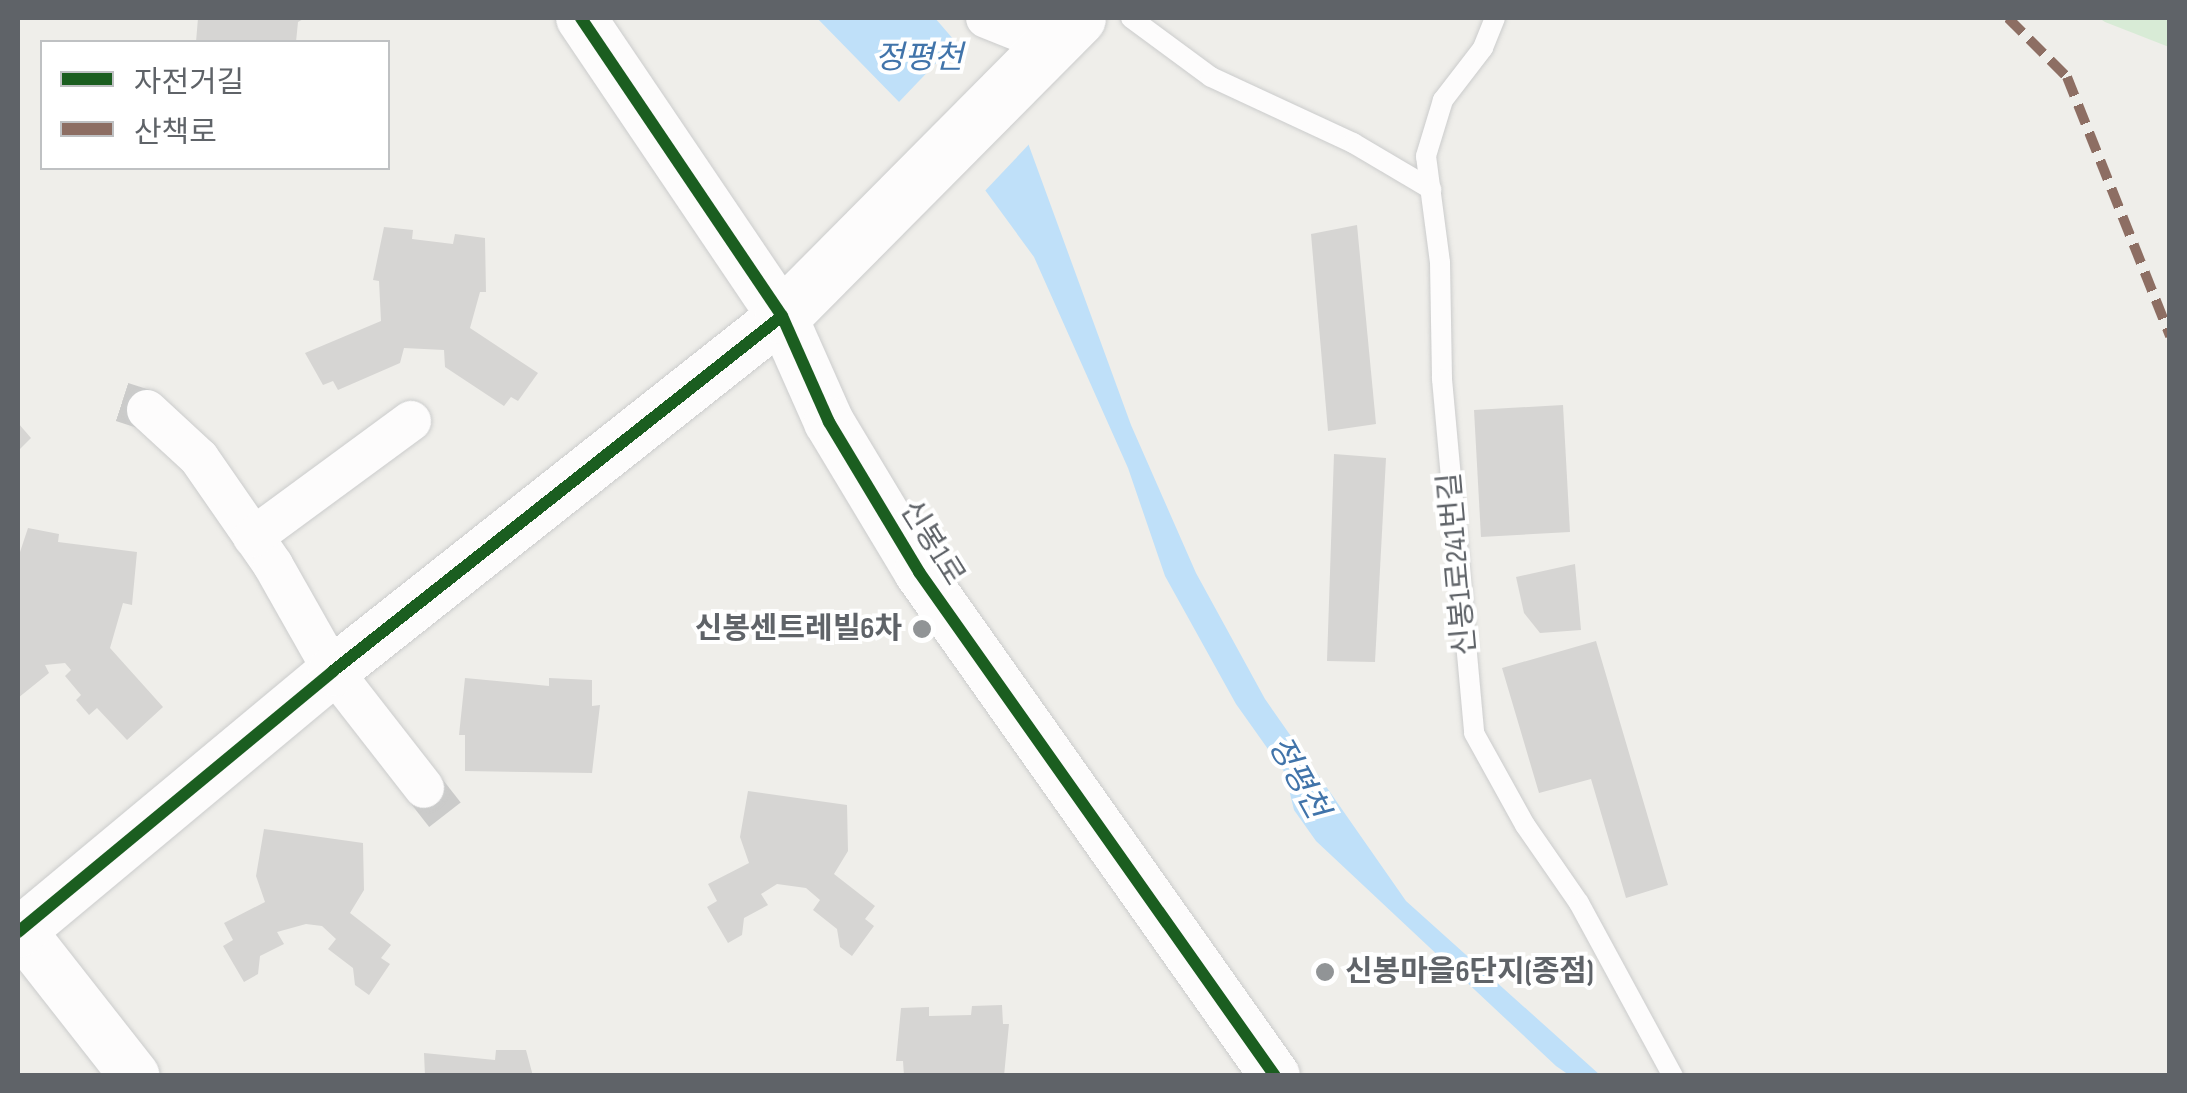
<!DOCTYPE html>
<html>
<head>
<meta charset="utf-8">
<style>
	body { margin:0 }
	#map { position:relative; width:2187px; height:1093px; overflow:hidden; background:#efeeea; font-family:"Sofia Sans Condensed","Noto Sans KR",sans-serif }
	div>[style] { position:absolute }
	[style*='--x'] { left:calc(var(--x)*1px); top:calc(var(--y)*1px); width:calc(var(--w)*1px); rotate:calc(var(--a)*1deg) }
	.green>* { inset:0; background:#d8ebd6 }
	.water>* { inset:0; background:#bfe0f9 }
	.pier>* { inset:0; background:#efeeea }
	.building>* { inset:0; background:#d6d5d3 }
	.minor-tunnel>* { height:40px; margin-top:-20px; transform-origin:0; background:repeating-linear-gradient(90deg,#cbcbca 0 40px,transparent 0 60px) }
	.roads { filter:drop-shadow(0 0 2px #cbcccc) drop-shadow(0 0 2px #cbcccc) }
	.service>* { height:20px; margin:-10px; padding:0 10px; transform-origin:10px; border-radius:10px; background:#fdfcfc }
	.minor>* { height:40px; margin:-20px; padding:0 20px; transform-origin:20px; border-radius:20px; background:#fdfcfc }
	.tertiary>* { height:50px; margin:-25px; padding:0 25px; transform-origin:25px; border-radius:25px; background:#fdfcfc }
	.secondary>* { height:55px; margin:-27.5px; padding:0 27.5px; transform-origin:27.5px; border-radius:27.5px; background:#fdfcfc }
	.quiet>* { height:10px; margin-top:-5px; transform-origin:0; background:repeating-linear-gradient(90deg,#8d6e63 0 20px,transparent 0 30px) }
	.cycleway>* { height:12px; margin:-6px; padding:0 6px; transform-origin:6px; border-radius:6px; background:#1b5e20 }
	.dots>* { width:28px; height:28px; translate:-50% -50%; box-sizing:border-box; border:5px solid #fff; border-radius:50% }
	span { translate:-50% -50%; white-space:nowrap; text-align:center; line-height:1.15; -webkit-text-stroke:8px #fff; paint-order:stroke }
	.street-label { font-size:30px; color:#5f6368 }
	.poi-label { font-size:30px; color:#5f6368; font-weight:700 }
	.right { translate:-100% -50%; text-align:right }
	.left { translate:0 -50%; text-align:left }
	.water-label { font-size:32px; color:#4174aa; font-style:italic }
	.frame { position:absolute; inset:0; border:20px solid #5f6368; pointer-events:none }
	.legend { position:absolute; left:40px; top:40px; width:350px; height:130px; box-sizing:border-box; background:#fff; border:2px solid #bfc1c3; margin:0; padding:12px 18px; list-style:none; font-size:30px; color:#5f6368 }
	.legend li { display:flex; align-items:center; gap:20px; height:50px }
	.legend b { width:50px; border:2px solid #bfc1c3 }
</style>
</head>
<body>
<div id="map">
	<div class="green">
		<i style="clip-path:polygon(2099px 18px,2169px 18px,2169px 47px,2105px 22px)"></i>
	</div>
	<div class="water">
		<i style="clip-path:polygon(817px 18px,935px 18px,1017px 113px,1131px 425px,1196px 573px,1265px 699px,1406px 901px,1600px 1075px,1569px 1075px,1556px 1066px,1316px 841px,1294px 810px,1285px 773px,1236px 704px,1165px 576px,1128px 468px,1034px 257px,985px 190px)"></i>
	</div>
	<div class="pier">
		<i style="clip-path:polygon(960px 38px,1022px 110px,1033px 140px,982px 194px,898px 103px)"></i>
	</div>
	<div class="building">
		<i style="clip-path:polygon(198px 18px,305px 18px,298px 22px,296px 42px,196px 42px)"></i>
		<i style="clip-path:polygon(1357px 225px,1376px 424px,1328px 431px,1311px 234px)"></i>
		<i style="clip-path:polygon(384px 227px,413px 230px,412px 239px,453px 244px,455px 234px,485px 238px,486px 292px,480px 292px,470px 328px,538px 373px,518px 401px,511px 397px,504px 406px,445px 367px,444px 350px,404px 348px,400px 363px,338px 390px,333px 381px,323px 385px,305px 353px,381px 321px,379px 281px,373px 280px)"></i>
		<i style="clip-path:polygon(1563px 405px,1570px 532px,1481px 537px,1474px 410px)"></i>
		<i style="clip-path:polygon(18px 423px,31px 438px,18px 451px)"></i>
		<i style="clip-path:polygon(1334px 454px,1386px 458px,1375px 662px,1327px 661px)"></i>
		<i style="clip-path:polygon(28px 528px,59px 534px,58px 542px,137px 552px,132px 605px,123px 603px,110px 648px,163px 707px,127px 740px,97px 708px,89px 715px,76px 700px,81px 695px,65px 676px,71px 670px,65px 663px,45px 665px,49px 673px,18px 698px,18px 558px)"></i>
		<i style="clip-path:polygon(1575px 564px,1581px 630px,1540px 633px,1524px 613px,1516px 577px)"></i>
		<i style="clip-path:polygon(1596px 641px,1668px 885px,1626px 898px,1591px 779px,1539px 793px,1502px 668px)"></i>
		<i style="clip-path:polygon(465px 678px,549px 686px,549px 678px,592px 680px,592px 706px,600px 705px,592px 773px,465px 771px,465px 735px,459px 735px)"></i>
		<i style="clip-path:polygon(748px 791px,847px 805px,848px 851px,834px 874px,875px 906px,865px 919px,874px 926px,852px 956px,840px 947px,837px 929px,813px 910px,820px 900px,806px 888px,777px 884px,761px 894px,768px 905px,744px 918px,742px 935px,728px 943px,707px 907px,717px 901px,708px 884px,749px 863px,740px 837px)"></i>
		<i style="clip-path:polygon(264px 829px,363px 843px,364px 890px,350px 913px,391px 945px,381px 958px,390px 964px,369px 995px,355px 985px,353px 968px,328px 949px,336px 939px,322px 926px,306px 924px,277px 932px,284px 944px,260px 956px,258px 974px,244px 982px,223px 946px,233px 940px,224px 923px,265px 902px,256px 876px)"></i>
		<i style="clip-path:polygon(1002px 1005px,1003px 1024px,1009px 1024px,1004px 1076px,904px 1076px,903px 1061px,896px 1061px,901px 1008px,929px 1007px,929px 1016px,971px 1015px,972px 1006px)"></i>
		<i style="clip-path:polygon(496px 1050px,526px 1050px,533px 1076px,425px 1076px,424px 1053px,495px 1060px)"></i>
	</div>
	<div class="minor-tunnel">
		<i style="--x:122;--y:402;--w:26;--a:18"></i>
		<i style="--x:424;--y:788;--w:34;--a:52"></i>
	</div>
	<div class="roads">
		<div class="service">
			<i style="--x:1131;--y:18;--w:99;--a:36.4"></i>
			<i style="--x:1211;--y:77;--w:157;--a:24.9"></i>
			<i style="--x:1353;--y:143;--w:91;--a:30.5"></i>
			<i style="--x:1495;--y:18;--w:32;--a:112"></i>
			<i style="--x:1483;--y:48;--w:66;--a:127.6"></i>
			<i style="--x:1443;--y:100;--w:59;--a:106.9"></i>
			<i style="--x:1426;--y:156;--w:108;--a:82.5"></i>
			<i style="--x:1440;--y:263;--w:116;--a:89"></i>
			<i style="--x:1442;--y:379;--w:355;--a:84.8"></i>
			<i style="--x:1474;--y:733;--w:105;--a:61"></i>
			<i style="--x:1525;--y:825;--w:95;--a:55.3"></i>
			<i style="--x:1579;--y:903;--w:197;--a:61.5"></i>
		</div>
		<div class="minor">
			<i style="--x:986;--y:18;--w:70;--a:21.8"></i>
			<i style="--x:147;--y:410;--w:71;--a:42.7"></i>
			<i style="--x:199;--y:458;--w:130;--a:55.3"></i>
			<i style="--x:273;--y:565;--w:122;--a:60.5"></i>
			<i style="--x:333;--y:671;--w:148;--a:52.1"></i>
			<i style="--x:253;--y:537;--w:196;--a:-36.3"></i>
		</div>
		<div class="tertiary">
			<i style="--x:581;--y:18;--w:359;--a:56"></i>
			<i style="--x:782;--y:316;--w:116;--a:66.1"></i>
			<i style="--x:829;--y:422;--w:175;--a:59"></i>
			<i style="--x:919;--y:572;--w:617;--a:54.76"></i>
			<i style="--x:18;--y:927;--w:189;--a:51.9"></i>
			<i style="--x:20;--y:932;--w:408;--a:-39.8"></i>
			<i style="--x:333;--y:671;--w:572;--a:-38.33"></i>
		</div>
		<div class="secondary">
			<i style="--x:782;--y:316;--w:420;--a:-45.2"></i>
		</div>
	</div>
	<div class="quiet">
		<i style="--x:2008;--y:18;--w:83;--a:45"></i>
		<i style="--x:2067;--y:77;--w:279;--a:68.3"></i>
	</div>
	<div class="cycleway">
		<i style="--x:581;--y:18;--w:359;--a:56"></i>
		<i style="--x:782;--y:316;--w:116;--a:66.1"></i>
		<i style="--x:829;--y:422;--w:175;--a:59"></i>
		<i style="--x:919;--y:572;--w:617;--a:54.76"></i>
		<i style="--x:18;--y:932;--w:409;--a:-39.6"></i>
		<i style="--x:333;--y:671;--w:572;--a:-38.33"></i>
	</div>
	<div class="dots">
		<i style="left:922px;top:629px;background:#919496"></i>
		<i style="left:1325px;top:972px;background:#919496"></i>
	</div>
	<div class="street-label">
		<span style="left:932px;top:543px;rotate:58deg">신봉1로</span>
		<span style="left:1458px;top:564px;rotate:-95deg">신봉1로241번길</span>
	</div>
	<div class="poi-label">
		<span class="right" style="left:902px;top:629px">신봉센트레빌6차</span>
		<span class="left" style="left:1345px;top:972px">신봉마을6단지(종점)</span>
	</div>
	<div class="water-label">
		<span style="left:919px;top:59px">정평천</span>
		<span style="left:1297px;top:778px;rotate:61deg">정평천</span>
	</div>
	<div class="frame"></div>
	<ul class="legend">
	<li><b style="height:12px;background:#1b5e20"></b>자전거길</li>
	<li><b style="height:12px;background:#8d6e63"></b>산책로</li>
	</ul>
</div>
</body>
</html>
